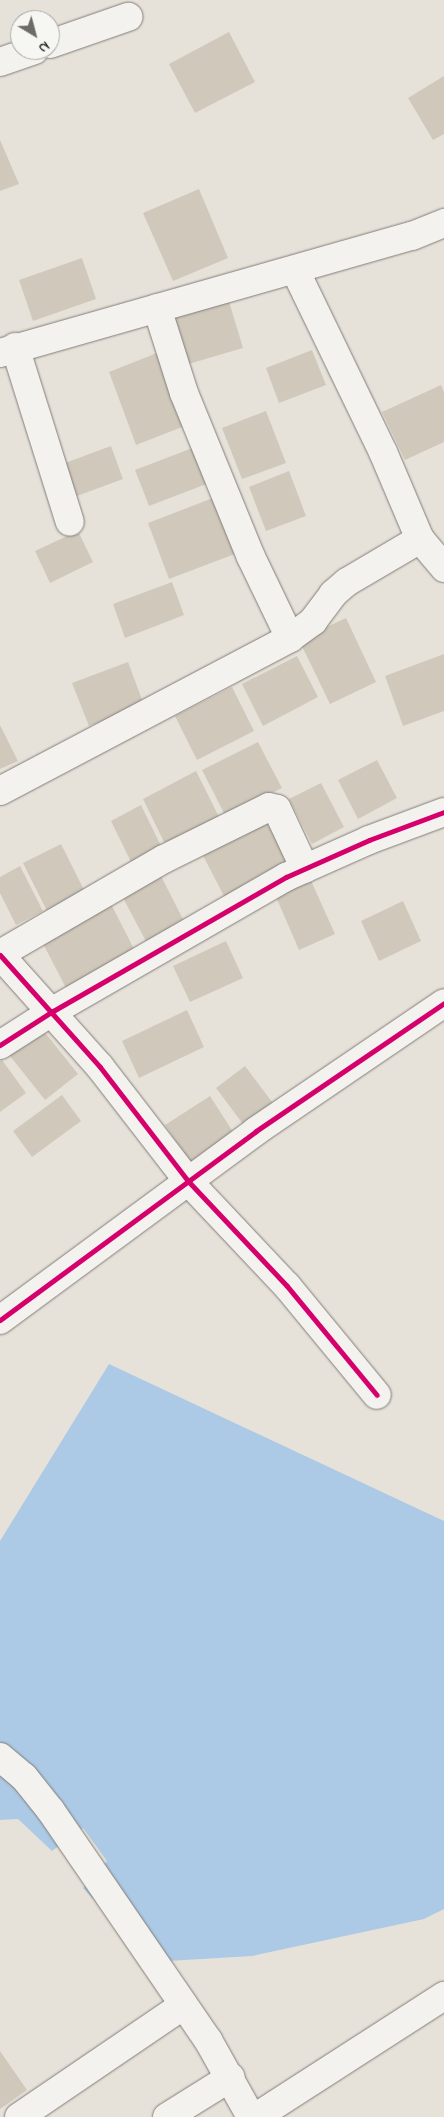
<!DOCTYPE html>
<html>
<head>
<meta charset="utf-8">
<style>
	body { margin:0 }
	#map { position:relative; width:444px; height:2117px; overflow:hidden; background:#e7e2d9; font-family:"Indie Flower",sans-serif }
	div>[style] { position:absolute }
	[style*='--x'] { left:calc(var(--x)*1px); top:calc(var(--y)*1px); width:calc(var(--w)*1px); rotate:calc(var(--a)*1deg) }
	.water>* { inset:0; background:#accae6 }
	.building>* { inset:0; background:#d0c8bb }
	.roads { filter:drop-shadow(0 0 1px #807d79) drop-shadow(0 0 1px #807d79) }
	.minor>* { height:28px; margin:-14px; padding:0 14px; transform-origin:14px; border-radius:14px; background:#f3f2ef }
	.cycleway>* { height:5px; margin:-2.5px; padding:0 2.5px; transform-origin:2.5px; border-radius:2.5px; background:#d6006c }
	span { translate:-50% -50%; white-space:nowrap; text-align:center; line-height:1.15; -webkit-text-stroke:4.5px #f6f6f2; paint-order:stroke }
	.north { position:absolute; left:10px; top:10px; width:50px; height:50px; box-sizing:border-box; background:#f6f6f2; border:1px solid #a5a5a2; border-radius:50%; rotate:143deg; font-size:14px; font-weight:700; line-height:20px; text-align:center; color:#2b2b2b }
	.north::after { content:''; display:block; margin:auto; width:18px; height:22px; background:#6d6b68; clip-path:polygon(50% 0,100% 100%,50% 72%,0 100%) }
</style>
</head>
<body>
<div id="map">
	<div class="water">
		<i style="clip-path:polygon(109px 1364px,444px 1521px,444px 1909px,424px 1919px,252px 1956px,151px 1962px,83px 1888px,107px 1861px,83px 1828px,52px 1851px,18px 1819px,0 1820px,0 1541px)"></i>
	</div>
	<div class="building">
		<i style="clip-path:polygon(229px 32px,255px 82px,195px 113px,169px 64px)"></i>
		<i style="clip-path:polygon(444px 76px,444px 134px,433px 140px,408px 98px)"></i>
		<i style="clip-path:polygon(0 140px,19px 184px,0 191px)"></i>
		<i style="clip-path:polygon(199px 189px,228px 258px,173px 281px,143px 213px)"></i>
		<i style="clip-path:polygon(82px 258px,96px 299px,33px 321px,19px 280px)"></i>
		<i style="clip-path:polygon(228px 298px,243px 348px,185px 365px,170px 315px)"></i>
		<i style="clip-path:polygon(312px 350px,326px 385px,279px 403px,266px 368px)"></i>
		<i style="clip-path:polygon(162px 351px,190px 424px,136px 445px,109px 372px)"></i>
		<i style="clip-path:polygon(441px 385px,444px 392px,444px 442px,405px 460px,382px 412px)"></i>
		<i style="clip-path:polygon(266px 411px,286px 463px,242px 479px,222px 428px)"></i>
		<i style="clip-path:polygon(111px 446px,123px 479px,77px 496px,65px 463px)"></i>
		<i style="clip-path:polygon(195px 447px,209px 483px,149px 506px,135px 470px)"></i>
		<i style="clip-path:polygon(289px 471px,306px 516px,266px 531px,249px 487px)"></i>
		<i style="clip-path:polygon(218px 496px,240px 552px,169px 579px,148px 523px)"></i>
		<i style="clip-path:polygon(78px 531px,93px 562px,50px 583px,35px 551px)"></i>
		<i style="clip-path:polygon(172px 582px,184px 615px,125px 638px,113px 604px)"></i>
		<i style="clip-path:polygon(346px 618px,376px 682px,330px 704px,299px 640px)"></i>
		<i style="clip-path:polygon(444px 654px,444px 711px,403px 726px,385px 676px)"></i>
		<i style="clip-path:polygon(297px 656px,318px 697px,263px 726px,242px 684px)"></i>
		<i style="clip-path:polygon(128px 662px,144px 705px,89px 726px,72px 683px)"></i>
		<i style="clip-path:polygon(232px 687px,254px 731px,197px 760px,175px 716px)"></i>
		<i style="clip-path:polygon(0 725px,18px 761px,0 769px)"></i>
		<i style="clip-path:polygon(258px 742px,282px 788px,226px 817px,202px 770px)"></i>
		<i style="clip-path:polygon(377px 760px,397px 798px,358px 819px,338px 780px)"></i>
		<i style="clip-path:polygon(196px 771px,220px 819px,166px 846px,143px 799px)"></i>
		<i style="clip-path:polygon(321px 783px,344px 827px,312px 844px,289px 799px)"></i>
		<i style="clip-path:polygon(141px 805px,161px 846px,131px 862px,111px 821px)"></i>
		<i style="clip-path:polygon(262px 813px,289px 865px,225px 898px,198px 846px)"></i>
		<i style="clip-path:polygon(61px 844px,86px 894px,48px 913px,23px 863px)"></i>
		<i style="clip-path:polygon(20px 866px,43px 911px,16px 925px,0 893px,0 877px)"></i>
		<i style="clip-path:polygon(160px 874px,187px 927px,149px 947px,121px 894px)"></i>
		<i style="clip-path:polygon(308px 874px,335px 934px,299px 950px,273px 890px)"></i>
		<i style="clip-path:polygon(108px 898px,136px 953px,66px 988px,38px 934px)"></i>
		<i style="clip-path:polygon(403px 901px,421px 941px,379px 961px,361px 921px)"></i>
		<i style="clip-path:polygon(226px 941px,243px 978px,190px 1002px,173px 966px)"></i>
		<i style="clip-path:polygon(187px 1010px,204px 1047px,139px 1078px,122px 1041px)"></i>
		<i style="clip-path:polygon(39px 1025px,78px 1074px,45px 1100px,6px 1051px)"></i>
		<i style="clip-path:polygon(2px 1060px,26px 1093px,0 1112px,0 1061px)"></i>
		<i style="clip-path:polygon(245px 1066px,275px 1106px,246px 1128px,216px 1088px)"></i>
		<i style="clip-path:polygon(62px 1095px,81px 1121px,32px 1157px,13px 1131px)"></i>
		<i style="clip-path:polygon(210px 1096px,235px 1135px,191px 1164px,165px 1125px)"></i>
		<i style="clip-path:polygon(0 2051px,27px 2090px,0 2109px)"></i>
	</div>
	<div class="roads">
		<div class="minor">
			<i style="--x:50;--y:44;--w:83;--a:-19.1"></i>
			<i style="--x:0;--y:62;--w:36;--a:-19"></i>
			<i style="--x:295;--y:270;--w:202;--a:64.2"></i>
			<i style="--x:383;--y:452;--w:95;--a:67"></i>
			<i style="--x:420;--y:539;--w:38;--a:50"></i>
			<i style="--x:157;--y:308;--w:89;--a:72.4"></i>
			<i style="--x:184;--y:393;--w:177;--a:67.8"></i>
			<i style="--x:251;--y:557;--w:90;--a:64.3"></i>
			<i style="--x:15;--y:347;--w:183;--a:72.6"></i>
			<i style="--x:0;--y:353;--w:428;--a:-15.9"></i>
			<i style="--x:412;--y:236;--w:35;--a:-22"></i>
			<i style="--x:0;--y:791;--w:328;--a:-27.8"></i>
			<i style="--x:290;--y:638;--w:29;--a:-36"></i>
			<i style="--x:313;--y:621;--w:34;--a:-53"></i>
			<i style="--x:333;--y:594;--w:18;--a:-41"></i>
			<i style="--x:347;--y:582;--w:85;--a:-30.5"></i>
			<i style="--x:0;--y:954;--w:190;--a:-30.1"></i>
			<i style="--x:164;--y:859;--w:117;--a:-26.3"></i>
			<i style="--x:269;--y:807;--w:8;--a:14"></i>
			<i style="--x:277;--y:809;--w:66;--a:65"></i>
			<i style="--x:0;--y:955;--w:150;--a:48.2"></i>
			<i style="--x:100;--y:1067;--w:144;--a:52.3"></i>
			<i style="--x:188;--y:1181;--w:144;--a:46.7"></i>
			<i style="--x:287;--y:1286;--w:141;--a:50.5"></i>
			<i style="--x:0;--y:1045;--w:63;--a:-32.7"></i>
			<i style="--x:53;--y:1011;--w:269;--a:-29.9"></i>
			<i style="--x:286;--y:877;--w:91;--a:-24"></i>
			<i style="--x:369;--y:840;--w:80;--a:-20.5"></i>
			<i style="--x:0;--y:1320;--w:318;--a:-36.4"></i>
			<i style="--x:256;--y:1131;--w:227;--a:-34.2"></i>
			<i style="--x:0;--y:1757;--w:31;--a:40"></i>
			<i style="--x:24;--y:1777;--w:43;--a:51.5"></i>
			<i style="--x:51;--y:1811;--w:278;--a:55.6"></i>
			<i style="--x:208;--y:2040;--w:88;--a:60.8"></i>
			<i style="--x:19;--y:2117;--w:199;--a:-34.2"></i>
			<i style="--x:167;--y:2117;--w:75;--a:-32"></i>
			<i style="--x:256;--y:2117;--w:224;--a:-32.8"></i>
		</div>
	</div>
	<div class="cycleway">
		<i style="--x:0;--y:955;--w:150;--a:48.2"></i>
		<i style="--x:100;--y:1067;--w:144;--a:52.3"></i>
		<i style="--x:188;--y:1181;--w:144;--a:46.7"></i>
		<i style="--x:287;--y:1286;--w:141;--a:50.5"></i>
		<i style="--x:0;--y:1045;--w:63;--a:-32.7"></i>
		<i style="--x:53;--y:1011;--w:269;--a:-29.9"></i>
		<i style="--x:286;--y:877;--w:91;--a:-24"></i>
		<i style="--x:369;--y:840;--w:80;--a:-20.5"></i>
		<i style="--x:0;--y:1320;--w:318;--a:-36.4"></i>
		<i style="--x:256;--y:1131;--w:227;--a:-34.2"></i>
	</div>
	<div class="north">N</div>
</div>
</body>
</html>
